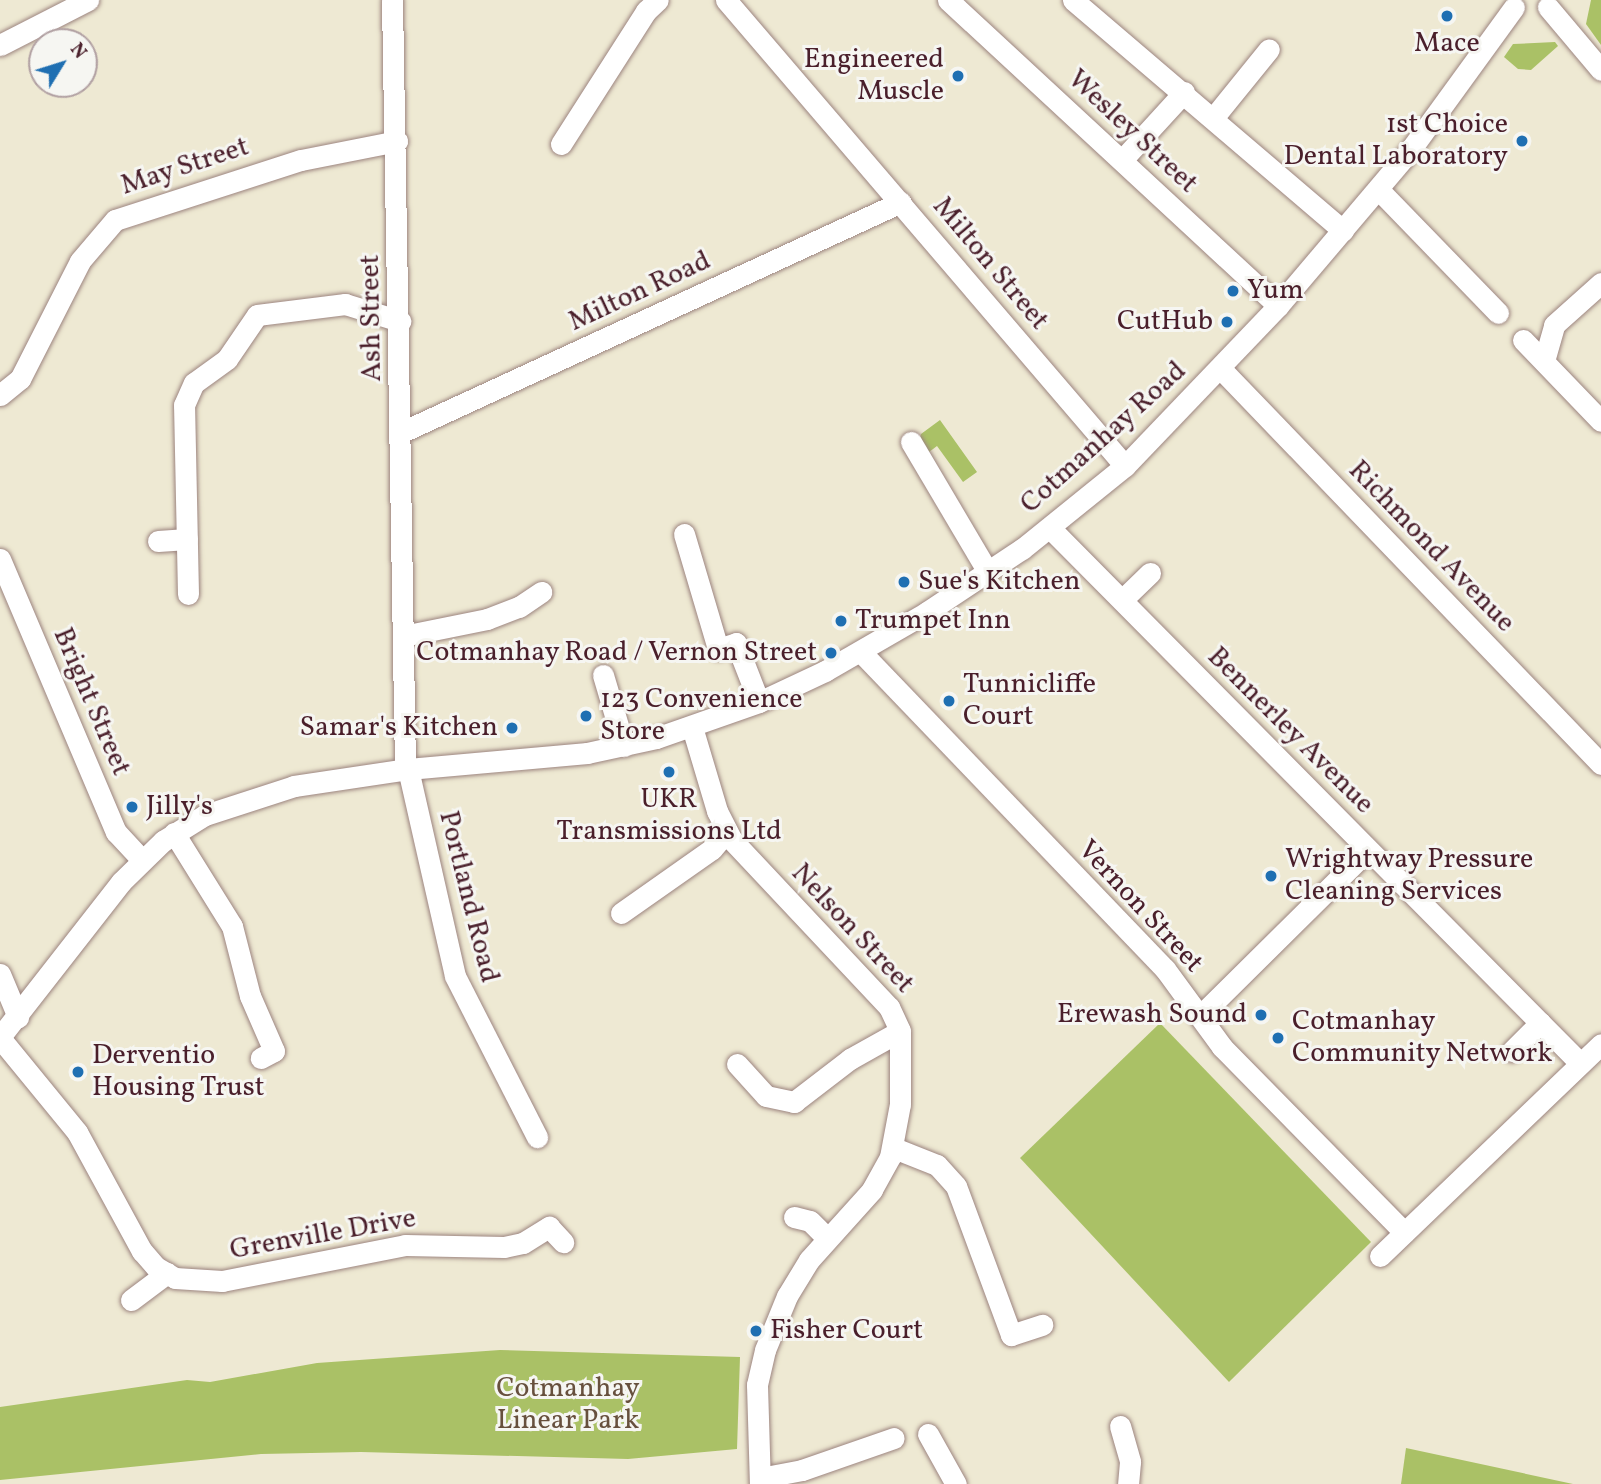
<!DOCTYPE html>
<html>
<head>
<meta charset="utf-8">
<style>
	body { margin:0 }
	#map { position:relative; width:1601px; height:1484px; overflow:hidden; background:#eee9d3; font-family:Vollkorn,serif }
	div>[style] { position:absolute }
	[style*='--x'] { left:calc(var(--x)*1px); top:calc(var(--y)*1px); width:calc(var(--w)*1px); rotate:calc(var(--a)*1deg) }
	.green>* { inset:0; background:#aac166 }
	.roads { filter:drop-shadow(0 0 2px #9c847f) drop-shadow(0 0 2px #9c847f) }
	.minor>* { height:21px; margin:-10.5px; padding:0 10.5px; transform-origin:10.5px; border-radius:10.5px; background:#fff }
	.dots>* { width:19px; height:19px; translate:-50% -50%; box-sizing:border-box; border:4px solid #f6f6f2; border-radius:50% }
	span { translate:-50% -50%; white-space:nowrap; text-align:center; line-height:1.15; -webkit-text-stroke:6px #f6f6f2; paint-order:stroke }
	.poi-label { font-size:28px; color:#4a1f2b }
	.right { translate:-100% -50%; text-align:right }
	.left { translate:0 -50%; text-align:left }
	.street-label { font-size:28px; color:#4a1f2b }
	.park-label { font-size:28px; color:#67503d }
	.north { position:absolute; left:28px; top:28px; width:70px; height:70px; box-sizing:border-box; background:#f6f6f2; border:2px solid #b1a0a2; border-radius:50%; rotate:52deg; font-size:19px; font-weight:700; line-height:28px; text-align:center; color:#4a1f2b }
	.north::after { content:''; display:block; margin:auto; width:24px; height:32px; background:#1f6fb2; clip-path:polygon(50% 0,100% 100%,50% 72%,0 100%) }
</style>
</head>
<body>
<div id="map">
	<div class="green">
		<i style="clip-path:polygon(1591px 0,1601px 0,1601px 45px,1586px 24px)"></i>
		<i style="clip-path:polygon(1555px 42px,1558px 46px,1531px 70px,1518px 69px,1504px 57px,1513px 44px)"></i>
		<i style="clip-path:polygon(940px 420px,977px 472px,963px 482px,937px 446px,925px 455px,919px 443px,921px 434px)"></i>
		<i style="clip-path:polygon(1160px 1023px,1371px 1242px,1229px 1382px,1020px 1158px)"></i>
		<i style="clip-path:polygon(500px 1350px,740px 1357px,737px 1449px,628px 1459px,361px 1452px,261px 1454px,0 1480px,0 1407px,187px 1380px,210px 1382px,317px 1363px)"></i>
		<i style="clip-path:polygon(1406px 1448px,1573px 1484px,1401px 1484px)"></i>
	</div>
	<div class="roads">
		<div class="minor">
			<i style="--x:392;--y:0;--w:769;--a:89.03"></i>
			<i style="--x:726;--y:0;--w:613;--a:49.43"></i>
			<i style="--x:948;--y:0;--w:450;--a:42.8"></i>
			<i style="--x:1073;--y:0;--w:355;--a:40.5"></i>
			<i style="--x:1548;--y:7;--w:82;--a:49.9"></i>
			<i style="--x:0;--y:45;--w:99;--a:-27.1"></i>
			<i style="--x:1214;--y:117;--w:87;--a:-51"></i>
			<i style="--x:561;--y:144;--w:158;--a:-57.4"></i>
			<i style="--x:646;--y:11;--w:16;--a:-43"></i>
			<i style="--x:1122;--y:160;--w:92;--a:-47.6"></i>
			<i style="--x:1379;--y:190;--w:171;--a:45.9"></i>
			<i style="--x:1523;--y:340;--w:112;--a:46.1"></i>
			<i style="--x:1544;--y:361;--w:37;--a:-74"></i>
			<i style="--x:1554;--y:325;--w:63;--a:-41.8"></i>
			<i style="--x:1221;--y:369;--w:548;--a:46.11"></i>
			<i style="--x:0;--y:395;--w:26;--a:-39"></i>
			<i style="--x:20;--y:379;--w:132;--a:-63"></i>
			<i style="--x:80;--y:261;--w:54;--a:-49.5"></i>
			<i style="--x:115;--y:220;--w:195;--a:-17.9"></i>
			<i style="--x:301;--y:160;--w:98;--a:-11.2"></i>
			<i style="--x:402;--y:432;--w:549;--a:-24.75"></i>
			<i style="--x:911;--y:442;--w:151;--a:59.4"></i>
			<i style="--x:1050;--y:528;--w:752;--a:45.27"></i>
			<i style="--x:684;--y:534;--w:120;--a:73.5"></i>
			<i style="--x:718;--y:649;--w:19;--a:-18"></i>
			<i style="--x:736;--y:643;--w:63;--a:68.7"></i>
			<i style="--x:158;--y:541;--w:29;--a:-4"></i>
			<i style="--x:0;--y:559;--w:297;--a:67"></i>
			<i style="--x:116;--y:832;--w:38;--a:47"></i>
			<i style="--x:188;--y:594;--w:189;--a:-91.2"></i>
			<i style="--x:184;--y:405;--w:24;--a:-66"></i>
			<i style="--x:194;--y:383;--w:41;--a:-36"></i>
			<i style="--x:227;--y:359;--w:53;--a:-55.7"></i>
			<i style="--x:257;--y:315;--w:89;--a:-7.1"></i>
			<i style="--x:345;--y:304;--w:58;--a:17.2"></i>
			<i style="--x:1122;--y:600;--w:39;--a:-44"></i>
			<i style="--x:403;--y:636;--w:86;--a:-11.4"></i>
			<i style="--x:487;--y:619;--w:34;--a:-21"></i>
			<i style="--x:519;--y:607;--w:27;--a:-34"></i>
			<i style="--x:861;--y:652;--w:439;--a:46.2"></i>
			<i style="--x:1165;--y:969;--w:97;--a:53.8"></i>
			<i style="--x:1222;--y:1047;--w:260;--a:45.5"></i>
			<i style="--x:603;--y:675;--w:74;--a:73.5"></i>
			<i style="--x:692;--y:727;--w:88;--a:73.4"></i>
			<i style="--x:717;--y:811;--w:31;--a:63"></i>
			<i style="--x:731;--y:839;--w:231;--a:46.8"></i>
			<i style="--x:889;--y:1007;--w:26;--a:65"></i>
			<i style="--x:900;--y:1031;--w:73;--a:90"></i>
			<i style="--x:900;--y:1104;--w:54;--a:100.7"></i>
			<i style="--x:890;--y:1157;--w:38;--a:119"></i>
			<i style="--x:872;--y:1190;--w:94;--a:132"></i>
			<i style="--x:809;--y:1260;--w:42;--a:121.4"></i>
			<i style="--x:787;--y:1296;--w:58;--a:112.2"></i>
			<i style="--x:765;--y:1350;--w:36;--a:103"></i>
			<i style="--x:757;--y:1385;--w:99;--a:88.3"></i>
			<i style="--x:408;--y:769;--w:212;--a:77.2"></i>
			<i style="--x:455;--y:976;--w:181;--a:63"></i>
			<i style="--x:174;--y:833;--w:110;--a:58.1"></i>
			<i style="--x:232;--y:926;--w:72;--a:75.6"></i>
			<i style="--x:250;--y:996;--w:60;--a:66.4"></i>
			<i style="--x:274;--y:1051;--w:15;--a:152"></i>
			<i style="--x:621;--y:913;--w:111;--a:-35.1"></i>
			<i style="--x:712;--y:849;--w:23;--a:-50"></i>
			<i style="--x:0;--y:974;--w:47;--a:67.3"></i>
			<i style="--x:1200;--y:1016;--w:236;--a:-44.7"></i>
			<i style="--x:0;--y:1037;--w:197;--a:-52"></i>
			<i style="--x:121;--y:882;--w:59;--a:-44.3"></i>
			<i style="--x:163;--y:841;--w:49;--a:-31.8"></i>
			<i style="--x:205;--y:815;--w:94;--a:-18"></i>
			<i style="--x:294;--y:786;--w:115;--a:-8.5"></i>
			<i style="--x:408;--y:769;--w:180;--a:-5.1"></i>
			<i style="--x:587;--y:753;--w:71;--a:-12.3"></i>
			<i style="--x:656;--y:738;--w:109;--a:-19.3"></i>
			<i style="--x:759;--y:702;--w:73;--a:-25.2"></i>
			<i style="--x:825;--y:671;--w:118;--a:-30"></i>
			<i style="--x:927;--y:612;--w:114;--a:-33.6"></i>
			<i style="--x:1022;--y:549;--w:132;--a:-38.9"></i>
			<i style="--x:1125;--y:466;--w:221;--a:-46.3"></i>
			<i style="--x:1278;--y:306;--w:206;--a:-49.7"></i>
			<i style="--x:1411;--y:149;--w:175;--a:-54"></i>
			<i style="--x:0;--y:1038;--w:122;--a:50.7"></i>
			<i style="--x:77;--y:1132;--w:136;--a:61.4"></i>
			<i style="--x:142;--y:1251;--w:21;--a:49"></i>
			<i style="--x:156;--y:1267;--w:22;--a:30"></i>
			<i style="--x:175;--y:1278;--w:47;--a:3.7"></i>
			<i style="--x:222;--y:1281;--w:187;--a:-11.1"></i>
			<i style="--x:405;--y:1245;--w:99;--a:1.2"></i>
			<i style="--x:504;--y:1247;--w:19;--a:-12"></i>
			<i style="--x:523;--y:1243;--w:31;--a:-32"></i>
			<i style="--x:549;--y:1227;--w:21;--a:47"></i>
			<i style="--x:1512;--y:1051;--w:40;--a:-45"></i>
			<i style="--x:737;--y:1064;--w:43;--a:47.8"></i>
			<i style="--x:766;--y:1096;--w:29;--a:12"></i>
			<i style="--x:794;--y:1102;--w:71;--a:-37.5"></i>
			<i style="--x:850;--y:1059;--w:57;--a:-29.2"></i>
			<i style="--x:894;--y:1148;--w:46;--a:21.6"></i>
			<i style="--x:937;--y:1165;--w:28;--a:48"></i>
			<i style="--x:956;--y:1186;--w:159;--a:69.7"></i>
			<i style="--x:1011;--y:1335;--w:33;--a:-18"></i>
			<i style="--x:794;--y:1217;--w:16;--a:14"></i>
			<i style="--x:810;--y:1221;--w:24;--a:45"></i>
			<i style="--x:1380;--y:1256;--w:306;--a:-43.8"></i>
			<i style="--x:131;--y:1300;--w:45;--a:-36.9"></i>
			<i style="--x:1120;--y:1426;--w:37;--a:74"></i>
			<i style="--x:1130;--y:1462;--w:22;--a:95"></i>
			<i style="--x:928;--y:1434;--w:57;--a:60.8"></i>
			<i style="--x:760;--y:1478;--w:43;--a:-10.8"></i>
			<i style="--x:802;--y:1470;--w:97;--a:-19.2"></i>
		</div>
	</div>
	<div class="dots">
		<i style="left:1447px;top:16px;background:#1f6fb2"></i>
		<i style="left:958px;top:76px;background:#1f6fb2"></i>
		<i style="left:1522px;top:141px;background:#1f6fb2"></i>
		<i style="left:1233px;top:291px;background:#1f6fb2"></i>
		<i style="left:1227px;top:322px;background:#1f6fb2"></i>
		<i style="left:904px;top:582px;background:#1f6fb2"></i>
		<i style="left:841px;top:621px;background:#1f6fb2"></i>
		<i style="left:831px;top:653px;background:#1f6fb2"></i>
		<i style="left:949px;top:701px;background:#1f6fb2"></i>
		<i style="left:586px;top:716px;background:#1f6fb2"></i>
		<i style="left:512px;top:728px;background:#1f6fb2"></i>
		<i style="left:669px;top:772px;background:#1f6fb2"></i>
		<i style="left:132px;top:807px;background:#1f6fb2"></i>
		<i style="left:1271px;top:876px;background:#1f6fb2"></i>
		<i style="left:1261px;top:1015px;background:#1f6fb2"></i>
		<i style="left:1278px;top:1038px;background:#1f6fb2"></i>
		<i style="left:78px;top:1072px;background:#1f6fb2"></i>
		<i style="left:756px;top:1331px;background:#1f6fb2"></i>
	</div>
	<div class="poi-label">
		<span style="left:1447px;top:44px">Mace</span>
		<span class="right" style="left:944px;top:76px">Engineered<br>Muscle</span>
		<span class="right" style="left:1508px;top:141px">1st Choice<br>Dental Laboratory</span>
		<span class="left" style="left:1247px;top:291px">Yum</span>
		<span class="right" style="left:1213px;top:322px">CutHub</span>
		<span class="left" style="left:918px;top:582px">Sue's Kitchen</span>
		<span class="left" style="left:855px;top:621px">Trumpet Inn</span>
		<span class="right" style="left:817px;top:653px">Cotmanhay Road / Vernon Street</span>
		<span class="left" style="left:963px;top:701px">Tunnicliffe<br>Court</span>
		<span class="left" style="left:600px;top:716px">123 Convenience<br>Store</span>
		<span class="right" style="left:498px;top:728px">Samar's Kitchen</span>
		<span style="left:669px;top:816px">UKR<br>Transmissions Ltd</span>
		<span class="left" style="left:146px;top:807px">Jilly's</span>
		<span class="left" style="left:1285px;top:876px">Wrightway Pressure<br>Cleaning Services</span>
		<span class="right" style="left:1247px;top:1015px">Erewash Sound</span>
		<span class="left" style="left:1292px;top:1038px">Cotmanhay<br>Community Network</span>
		<span class="left" style="left:92px;top:1072px">Derventio<br>Housing Trust</span>
		<span class="left" style="left:770px;top:1331px">Fisher Court</span>
	</div>
	<div class="street-label">
		<span style="left:1132px;top:132px;rotate:43deg">Wesley Street</span>
		<span style="left:185px;top:167px;rotate:-18deg">May Street</span>
		<span style="left:990px;top:264px;rotate:50deg">Milton Street</span>
		<span style="left:640px;top:292px;rotate:-25deg">Milton Road</span>
		<span style="left:372px;top:318px;rotate:-91deg">Ash Street</span>
		<span style="left:1104px;top:438px;rotate:-42deg">Cotmanhay Road</span>
		<span style="left:1431px;top:547px;rotate:46deg">Richmond Avenue</span>
		<span style="left:91px;top:702px;rotate:67deg">Bright Street</span>
		<span style="left:1290px;top:731px;rotate:45deg">Bennerley Avenue</span>
		<span style="left:468px;top:897px;rotate:76deg">Portland Road</span>
		<span style="left:1140px;top:907px;rotate:47deg">Vernon Street</span>
		<span style="left:852px;top:929px;rotate:47deg">Nelson Street</span>
		<span style="left:323px;top:1235px;rotate:-10deg">Grenville Drive</span>
	</div>
	<div class="park-label">
		<span style="left:568px;top:1405px">Cotmanhay<br>Linear Park</span>
	</div>
	<div class="north">N</div>
</div>
</body>
</html>
